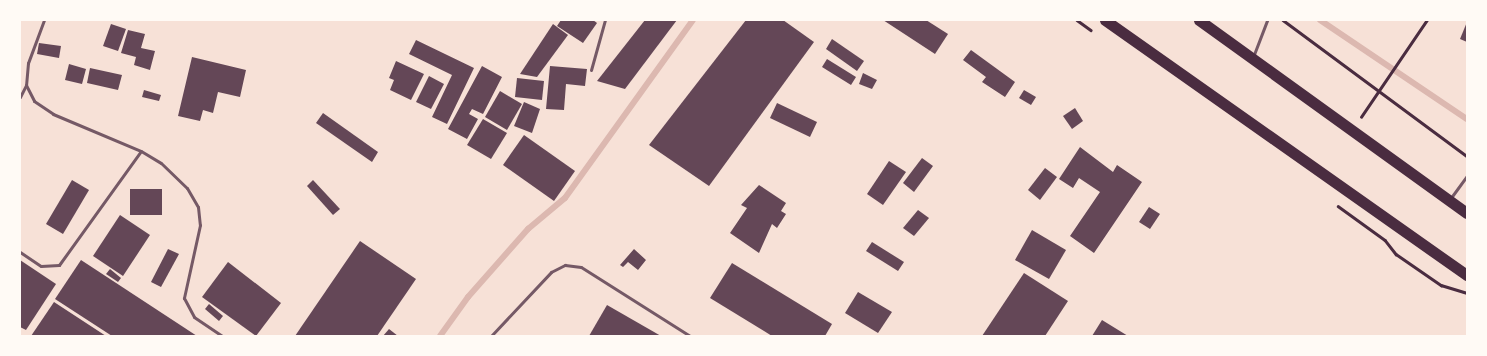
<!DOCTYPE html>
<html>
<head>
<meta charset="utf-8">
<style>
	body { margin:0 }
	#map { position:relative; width:1487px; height:356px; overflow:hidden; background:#f7e1d7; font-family:Bitter,serif }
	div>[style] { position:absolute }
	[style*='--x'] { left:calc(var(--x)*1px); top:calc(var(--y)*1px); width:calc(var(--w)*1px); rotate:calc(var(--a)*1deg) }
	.stream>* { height:6px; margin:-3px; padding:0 3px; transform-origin:3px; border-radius:3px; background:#dcb8b0 }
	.building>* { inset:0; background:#644757 }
	.path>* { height:2.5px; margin:-1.25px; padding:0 1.25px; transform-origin:1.25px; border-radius:1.25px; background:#4a2c40 }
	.service>* { height:3px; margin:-1.5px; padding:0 1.5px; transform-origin:1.5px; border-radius:1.5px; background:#755966 }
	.trunk>* { height:11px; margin:-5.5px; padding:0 5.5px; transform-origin:5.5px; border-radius:5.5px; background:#4a2c40 }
	span { translate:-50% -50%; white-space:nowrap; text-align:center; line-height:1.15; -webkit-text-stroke:3px #fffaf5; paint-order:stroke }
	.frame { position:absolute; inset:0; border:21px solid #fffaf5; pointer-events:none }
</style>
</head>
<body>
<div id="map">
	<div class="stream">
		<i style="--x:1320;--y:20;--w:177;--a:34"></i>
		<i style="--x:440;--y:336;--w:48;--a:-54.3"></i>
		<i style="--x:468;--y:297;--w:91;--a:-48.6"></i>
		<i style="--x:528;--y:229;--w:48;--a:-40"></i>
		<i style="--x:565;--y:198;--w:219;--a:-54.3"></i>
	</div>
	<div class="building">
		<i style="clip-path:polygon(561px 20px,593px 20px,597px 23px,583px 43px,557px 26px)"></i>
		<i style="clip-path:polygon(645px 20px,677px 20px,625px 89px,597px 81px)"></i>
		<i style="clip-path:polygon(746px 20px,783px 20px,814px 42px,709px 186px,649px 145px)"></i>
		<i style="clip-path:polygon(883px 20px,926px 20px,948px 34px,935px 54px)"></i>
		<i style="clip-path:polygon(1467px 22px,1467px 42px,1460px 39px)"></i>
		<i style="clip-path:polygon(111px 24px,126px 29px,118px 51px,103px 46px)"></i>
		<i style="clip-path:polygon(553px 24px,568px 35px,537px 77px,520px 74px)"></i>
		<i style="clip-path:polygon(128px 30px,145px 34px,141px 48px,155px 51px,150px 70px,134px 65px,136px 57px,121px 53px)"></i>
		<i style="clip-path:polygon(832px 39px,864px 61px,857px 71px,826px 49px)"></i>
		<i style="clip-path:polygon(416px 40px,474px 68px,447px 124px,432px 117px,452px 75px,409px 54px)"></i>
		<i style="clip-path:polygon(39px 43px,61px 46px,59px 58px,37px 54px)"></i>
		<i style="clip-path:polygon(971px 50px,1015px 82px,1005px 97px,982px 82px,986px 77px,963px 60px)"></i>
		<i style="clip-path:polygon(192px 57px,246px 70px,240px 97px,218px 92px,213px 113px,203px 110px,200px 121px,178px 116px)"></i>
		<i style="clip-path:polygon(827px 59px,856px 77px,851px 85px,822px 67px)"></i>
		<i style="clip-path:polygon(396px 61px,424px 74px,411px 100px,390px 90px,394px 80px,389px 78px)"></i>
		<i style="clip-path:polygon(69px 64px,86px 69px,82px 84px,65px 80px)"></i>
		<i style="clip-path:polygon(482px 66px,502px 77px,483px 114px,472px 109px,469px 114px,478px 119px,467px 139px,448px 129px)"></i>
		<i style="clip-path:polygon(550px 66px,587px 69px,585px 86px,566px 84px,564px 110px,546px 109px)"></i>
		<i style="clip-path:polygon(90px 68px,122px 75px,118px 90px,87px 83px)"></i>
		<i style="clip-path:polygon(863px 73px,877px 80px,872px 89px,859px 84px)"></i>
		<i style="clip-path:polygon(429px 76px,444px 84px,431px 109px,416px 102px)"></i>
		<i style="clip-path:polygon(517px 78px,544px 81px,542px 100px,515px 97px)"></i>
		<i style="clip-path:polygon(144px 90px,161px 95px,159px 101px,142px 97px)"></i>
		<i style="clip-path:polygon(1024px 90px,1036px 97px,1031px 105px,1019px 98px)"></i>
		<i style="clip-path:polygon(500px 91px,522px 104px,507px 130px,485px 117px)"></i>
		<i style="clip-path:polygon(524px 102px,540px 109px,532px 133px,514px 126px)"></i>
		<i style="clip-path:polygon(777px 103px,817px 122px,810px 137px,770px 118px)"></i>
		<i style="clip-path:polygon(1075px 108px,1083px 121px,1072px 129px,1063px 116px)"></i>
		<i style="clip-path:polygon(323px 113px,378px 152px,372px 162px,316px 123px)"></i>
		<i style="clip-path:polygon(483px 119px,507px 133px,491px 159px,467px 145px)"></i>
		<i style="clip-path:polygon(524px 135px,575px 171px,554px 201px,503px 165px)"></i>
		<i style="clip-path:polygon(1080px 147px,1113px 172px,1117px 165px,1142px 182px,1094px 253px,1070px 236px,1100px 192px,1079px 178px,1073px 188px,1059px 179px)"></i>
		<i style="clip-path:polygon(922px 158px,933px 166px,914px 192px,903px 183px)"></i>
		<i style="clip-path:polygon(889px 161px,906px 172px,883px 205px,867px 194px)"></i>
		<i style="clip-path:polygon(1045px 168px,1057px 177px,1040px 200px,1028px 190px)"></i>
		<i style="clip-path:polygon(72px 180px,89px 190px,63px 234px,46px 224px)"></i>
		<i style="clip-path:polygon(313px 180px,340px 209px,333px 215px,307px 186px)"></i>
		<i style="clip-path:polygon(759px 185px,786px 203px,781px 211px,786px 214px,777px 228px,772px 224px,759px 253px,730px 233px,747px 208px,741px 205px)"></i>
		<i style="clip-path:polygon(130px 189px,162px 189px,162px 215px,130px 215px)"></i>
		<i style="clip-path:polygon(1149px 207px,1160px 214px,1150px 229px,1139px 222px)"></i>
		<i style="clip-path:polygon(918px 210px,929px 218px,914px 236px,903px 228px)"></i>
		<i style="clip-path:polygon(120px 215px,150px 235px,123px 276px,93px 256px)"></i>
		<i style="clip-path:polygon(1032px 230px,1066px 250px,1049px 279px,1015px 260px)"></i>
		<i style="clip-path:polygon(360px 241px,416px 279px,377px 336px,295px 336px)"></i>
		<i style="clip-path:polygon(872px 242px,904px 262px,898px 271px,866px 251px)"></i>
		<i style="clip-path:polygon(168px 249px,179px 254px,161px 287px,151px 282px)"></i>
		<i style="clip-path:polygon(634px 249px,646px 260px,638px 270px,628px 262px,623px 267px,620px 265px)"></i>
		<i style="clip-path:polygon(20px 260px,56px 284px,26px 330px,20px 327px)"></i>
		<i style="clip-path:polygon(81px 260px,197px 336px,112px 336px,55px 299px)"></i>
		<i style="clip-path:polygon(228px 262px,281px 303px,256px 336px,202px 297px)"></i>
		<i style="clip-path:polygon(732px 263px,832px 324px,825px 336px,772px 336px,710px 298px)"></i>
		<i style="clip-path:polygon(110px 269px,121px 278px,118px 282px,106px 274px)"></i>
		<i style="clip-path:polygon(1024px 273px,1068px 301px,1045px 336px,982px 336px)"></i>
		<i style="clip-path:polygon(858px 292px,892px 312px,878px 333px,845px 313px)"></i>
		<i style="clip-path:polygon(54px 302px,106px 336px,31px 336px)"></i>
		<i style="clip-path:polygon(209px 304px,223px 316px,219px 321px,205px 309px)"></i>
		<i style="clip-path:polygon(607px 305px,661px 336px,589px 336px)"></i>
		<i style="clip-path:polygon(1102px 320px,1128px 336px,1092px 336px)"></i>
		<i style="clip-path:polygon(389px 329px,398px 336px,383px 336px)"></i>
	</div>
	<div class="path">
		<i style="--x:1077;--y:20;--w:17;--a:36"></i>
		<i style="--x:1283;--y:20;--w:229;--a:36.5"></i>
		<i style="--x:1361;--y:117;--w:117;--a:-55.8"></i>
		<i style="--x:1338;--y:206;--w:58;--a:35.9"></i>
		<i style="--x:1385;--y:240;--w:18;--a:52"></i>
		<i style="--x:1396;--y:254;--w:55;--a:34.6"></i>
		<i style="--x:1441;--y:285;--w:27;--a:17"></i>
	</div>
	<div class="service">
		<i style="--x:44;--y:20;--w:46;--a:110.4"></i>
		<i style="--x:28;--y:63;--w:22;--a:95"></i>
		<i style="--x:26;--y:85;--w:18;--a:63"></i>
		<i style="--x:34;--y:101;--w:23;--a:34"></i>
		<i style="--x:53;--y:114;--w:95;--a:22.8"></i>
		<i style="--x:141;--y:151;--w:23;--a:31"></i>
		<i style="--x:161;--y:163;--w:36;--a:44"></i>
		<i style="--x:187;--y:188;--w:22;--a:60"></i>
		<i style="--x:198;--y:207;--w:18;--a:84"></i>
		<i style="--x:200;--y:225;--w:75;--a:102.4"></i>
		<i style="--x:184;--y:298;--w:21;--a:62"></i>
		<i style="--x:194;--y:317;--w:34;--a:34"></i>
		<i style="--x:1253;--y:57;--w:40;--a:-69"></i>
		<i style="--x:591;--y:70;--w:52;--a:-74.4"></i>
		<i style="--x:20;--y:97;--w:13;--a:-63"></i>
		<i style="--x:1450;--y:199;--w:29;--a:-54"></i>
		<i style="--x:20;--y:252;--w:25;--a:34"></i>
		<i style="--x:41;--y:266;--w:18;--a:-3"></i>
		<i style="--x:59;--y:265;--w:140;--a:-54.3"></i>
		<i style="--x:491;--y:336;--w:88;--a:-46.8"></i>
		<i style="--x:551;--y:272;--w:16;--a:-27"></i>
		<i style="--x:565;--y:265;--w:16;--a:7"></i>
		<i style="--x:581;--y:267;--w:129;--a:32.3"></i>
	</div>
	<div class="trunk">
		<i style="--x:1105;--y:20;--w:443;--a:35.2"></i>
		<i style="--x:1199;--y:20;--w:330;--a:35.8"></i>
	</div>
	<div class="frame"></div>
</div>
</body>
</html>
